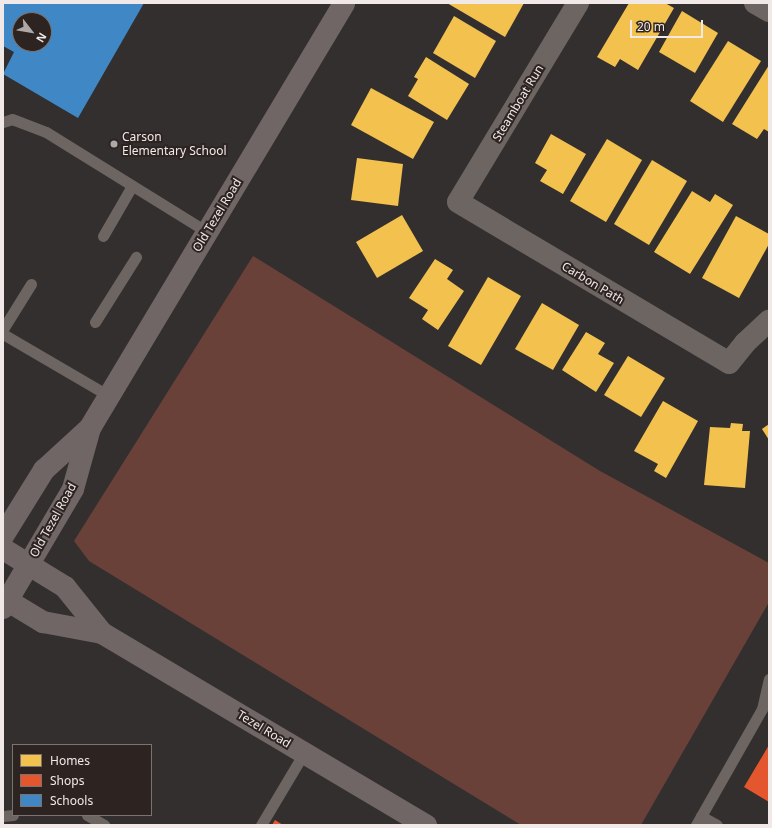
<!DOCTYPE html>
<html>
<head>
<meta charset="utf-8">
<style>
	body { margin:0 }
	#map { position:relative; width:772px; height:828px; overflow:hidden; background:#342f2f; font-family:"Noto Sans",sans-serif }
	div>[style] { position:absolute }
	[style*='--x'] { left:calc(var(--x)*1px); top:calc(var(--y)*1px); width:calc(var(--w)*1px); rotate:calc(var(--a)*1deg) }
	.green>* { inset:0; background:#694139 }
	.homes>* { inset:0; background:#f2c14e }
	.shops>* { inset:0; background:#e4572e }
	.schools>* { inset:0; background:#3f88c5 }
	.lane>* { height:11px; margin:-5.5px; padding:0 5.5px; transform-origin:5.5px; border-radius:5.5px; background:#6c6562 }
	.street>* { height:22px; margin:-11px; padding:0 11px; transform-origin:11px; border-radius:11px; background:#6c6562 }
	.secondary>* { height:22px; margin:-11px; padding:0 11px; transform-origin:11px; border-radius:11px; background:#6f6665 }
	.dots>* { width:11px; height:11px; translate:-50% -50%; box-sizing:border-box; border:2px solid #2d2422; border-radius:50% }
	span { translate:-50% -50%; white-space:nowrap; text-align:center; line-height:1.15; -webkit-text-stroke:4px #2d2422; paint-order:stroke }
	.street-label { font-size:12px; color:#f0e9e8 }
	.poi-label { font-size:12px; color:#f0e9e8 }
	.left { translate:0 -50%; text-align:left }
	.frame { position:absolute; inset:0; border:4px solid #f0e9e8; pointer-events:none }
	.legend { position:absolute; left:12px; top:744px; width:140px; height:72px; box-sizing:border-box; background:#2d2422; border:1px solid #7b7371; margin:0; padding:5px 7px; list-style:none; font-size:12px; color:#f0e9e8 }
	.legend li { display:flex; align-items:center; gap:8px; height:20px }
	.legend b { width:20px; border:1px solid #7b7371 }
	.north { position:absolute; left:12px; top:12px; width:40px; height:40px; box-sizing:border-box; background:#2d2422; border:1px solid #7b7371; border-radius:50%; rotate:121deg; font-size:11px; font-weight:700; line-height:16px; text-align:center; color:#f0e9e8 }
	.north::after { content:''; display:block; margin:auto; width:14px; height:18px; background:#aea8a7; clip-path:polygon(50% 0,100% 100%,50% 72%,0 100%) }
	.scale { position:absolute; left:630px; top:20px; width:73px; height:18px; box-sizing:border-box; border:2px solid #f0e9e8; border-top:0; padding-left:5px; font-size:12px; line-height:14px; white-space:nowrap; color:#f0e9e8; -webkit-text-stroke:3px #2d2422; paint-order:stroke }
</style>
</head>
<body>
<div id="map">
	<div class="green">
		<i style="clip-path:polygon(253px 256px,600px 471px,769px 563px,769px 602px,641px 825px,521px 825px,89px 561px,74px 541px)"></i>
	</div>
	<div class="homes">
		<i style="clip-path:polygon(447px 3px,524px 3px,505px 37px)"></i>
		<i style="clip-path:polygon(629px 3px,665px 3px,674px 8px,638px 70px,620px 59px,615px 67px,597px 57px)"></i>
		<i style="clip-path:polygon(682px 11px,718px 33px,695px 73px,659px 52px)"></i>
		<i style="clip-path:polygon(454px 16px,496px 41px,475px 78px,433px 53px)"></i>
		<i style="clip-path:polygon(728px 41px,761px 61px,723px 122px,690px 101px)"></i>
		<i style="clip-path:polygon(426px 57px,469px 84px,447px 120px,408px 96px,418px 79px,414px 77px)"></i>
		<i style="clip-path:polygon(769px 65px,769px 132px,764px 129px,757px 139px,732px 124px)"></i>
		<i style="clip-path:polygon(371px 88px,434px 122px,413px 159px,351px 125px)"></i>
		<i style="clip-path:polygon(551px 134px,586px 154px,563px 194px,540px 181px,547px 170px,535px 163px)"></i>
		<i style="clip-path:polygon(607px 139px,642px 160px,606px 222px,570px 201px)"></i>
		<i style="clip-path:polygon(357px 158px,403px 164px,398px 206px,351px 200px)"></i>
		<i style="clip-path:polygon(652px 160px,687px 181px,649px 245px,614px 224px)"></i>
		<i style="clip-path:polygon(692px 191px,710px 202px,715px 194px,733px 205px,690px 274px,654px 252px)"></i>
		<i style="clip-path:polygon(402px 215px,423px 251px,377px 278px,356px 242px)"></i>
		<i style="clip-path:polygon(736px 216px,769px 234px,769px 244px,739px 298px,702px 278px)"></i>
		<i style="clip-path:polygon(435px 259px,453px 270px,447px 279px,464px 291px,438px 330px,422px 319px,428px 310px,409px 298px)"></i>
		<i style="clip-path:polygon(488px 277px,521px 296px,481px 365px,448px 346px)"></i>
		<i style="clip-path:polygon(542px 303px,579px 325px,553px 370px,515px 349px)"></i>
		<i style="clip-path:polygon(586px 332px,605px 343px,598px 354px,614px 363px,596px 392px,562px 370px)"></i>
		<i style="clip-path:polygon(628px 356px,665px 378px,641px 417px,604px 395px)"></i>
		<i style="clip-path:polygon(663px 401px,698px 421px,666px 478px,654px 471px,658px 464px,634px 451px)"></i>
		<i style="clip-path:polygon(731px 423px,743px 424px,742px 431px,750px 431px,745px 488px,704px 485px,710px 427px,730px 428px)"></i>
		<i style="clip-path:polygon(769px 424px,769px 440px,762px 429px)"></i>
	</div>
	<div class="shops">
		<i style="clip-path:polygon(769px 745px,769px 802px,744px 787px)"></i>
		<i style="clip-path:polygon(275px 820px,283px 825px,272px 825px)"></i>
	</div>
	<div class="schools">
		<i style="clip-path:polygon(evenodd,3px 3px,144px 3px,78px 118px,3px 74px,14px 52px,3px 46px,3px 3px,20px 20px,44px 20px,44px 44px,20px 44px,20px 20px)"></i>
	</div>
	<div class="lane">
		<i style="--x:3;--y:122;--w:9;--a:-18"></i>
		<i style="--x:12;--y:119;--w:36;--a:21"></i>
		<i style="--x:46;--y:132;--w:190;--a:31.8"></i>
		<i style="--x:103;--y:236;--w:58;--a:-59.9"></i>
		<i style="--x:95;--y:322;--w:77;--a:-57.8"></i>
		<i style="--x:3;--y:329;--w:53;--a:-58.1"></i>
		<i style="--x:3;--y:334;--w:123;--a:30.3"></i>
		<i style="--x:87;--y:815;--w:20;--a:30"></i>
		<i style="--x:3;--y:816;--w:10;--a:-6"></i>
		<i style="--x:701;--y:816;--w:18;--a:29"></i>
		<i style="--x:261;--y:825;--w:84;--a:-59.2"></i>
		<i style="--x:696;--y:825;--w:133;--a:-60.4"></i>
		<i style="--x:762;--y:709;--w:31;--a:-77"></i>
	</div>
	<div class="street">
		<i style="--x:578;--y:3;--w:232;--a:121.1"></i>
		<i style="--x:458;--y:202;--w:315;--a:30.7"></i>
		<i style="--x:729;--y:363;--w:26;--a:-51"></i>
		<i style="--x:745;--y:343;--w:33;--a:-43"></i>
		<i style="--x:755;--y:3;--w:16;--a:30"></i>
	</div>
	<div class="secondary">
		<i style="--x:3;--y:536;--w:78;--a:-58.2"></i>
		<i style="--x:44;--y:470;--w:62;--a:-42.4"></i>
		<i style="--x:3;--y:549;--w:73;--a:31.5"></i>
		<i style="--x:65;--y:587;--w:59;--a:51.2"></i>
		<i style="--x:3;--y:598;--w:47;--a:31"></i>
		<i style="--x:43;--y:622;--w:60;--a:10.6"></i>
		<i style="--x:102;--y:633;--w:377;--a:30.7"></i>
		<i style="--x:3;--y:608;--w:138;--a:-59.5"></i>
		<i style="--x:73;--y:489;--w:63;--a:-74.4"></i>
		<i style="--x:90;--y:428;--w:495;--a:-59.1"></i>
	</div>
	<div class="dots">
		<i style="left:114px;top:144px;background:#aea8a7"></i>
	</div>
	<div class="street-label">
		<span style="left:518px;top:103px;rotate:-59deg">Steamboat Run</span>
		<span style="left:217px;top:215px;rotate:-59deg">Old Tezel Road</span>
		<span style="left:593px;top:283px;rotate:31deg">Carbon Path</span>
		<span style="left:53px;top:520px;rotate:-61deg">Old Tezel Road</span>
		<span style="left:264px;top:729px;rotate:31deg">Tezel Road</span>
	</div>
	<div class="poi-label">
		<span class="left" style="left:122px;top:144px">Carson<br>Elementary School</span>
	</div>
	<div class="frame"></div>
	<ul class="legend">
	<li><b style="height:11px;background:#f2c14e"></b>Homes</li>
	<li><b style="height:11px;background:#e4572e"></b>Shops</li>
	<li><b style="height:11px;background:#3f88c5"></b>Schools</li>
	</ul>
	<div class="north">N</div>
	<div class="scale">20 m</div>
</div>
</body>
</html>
